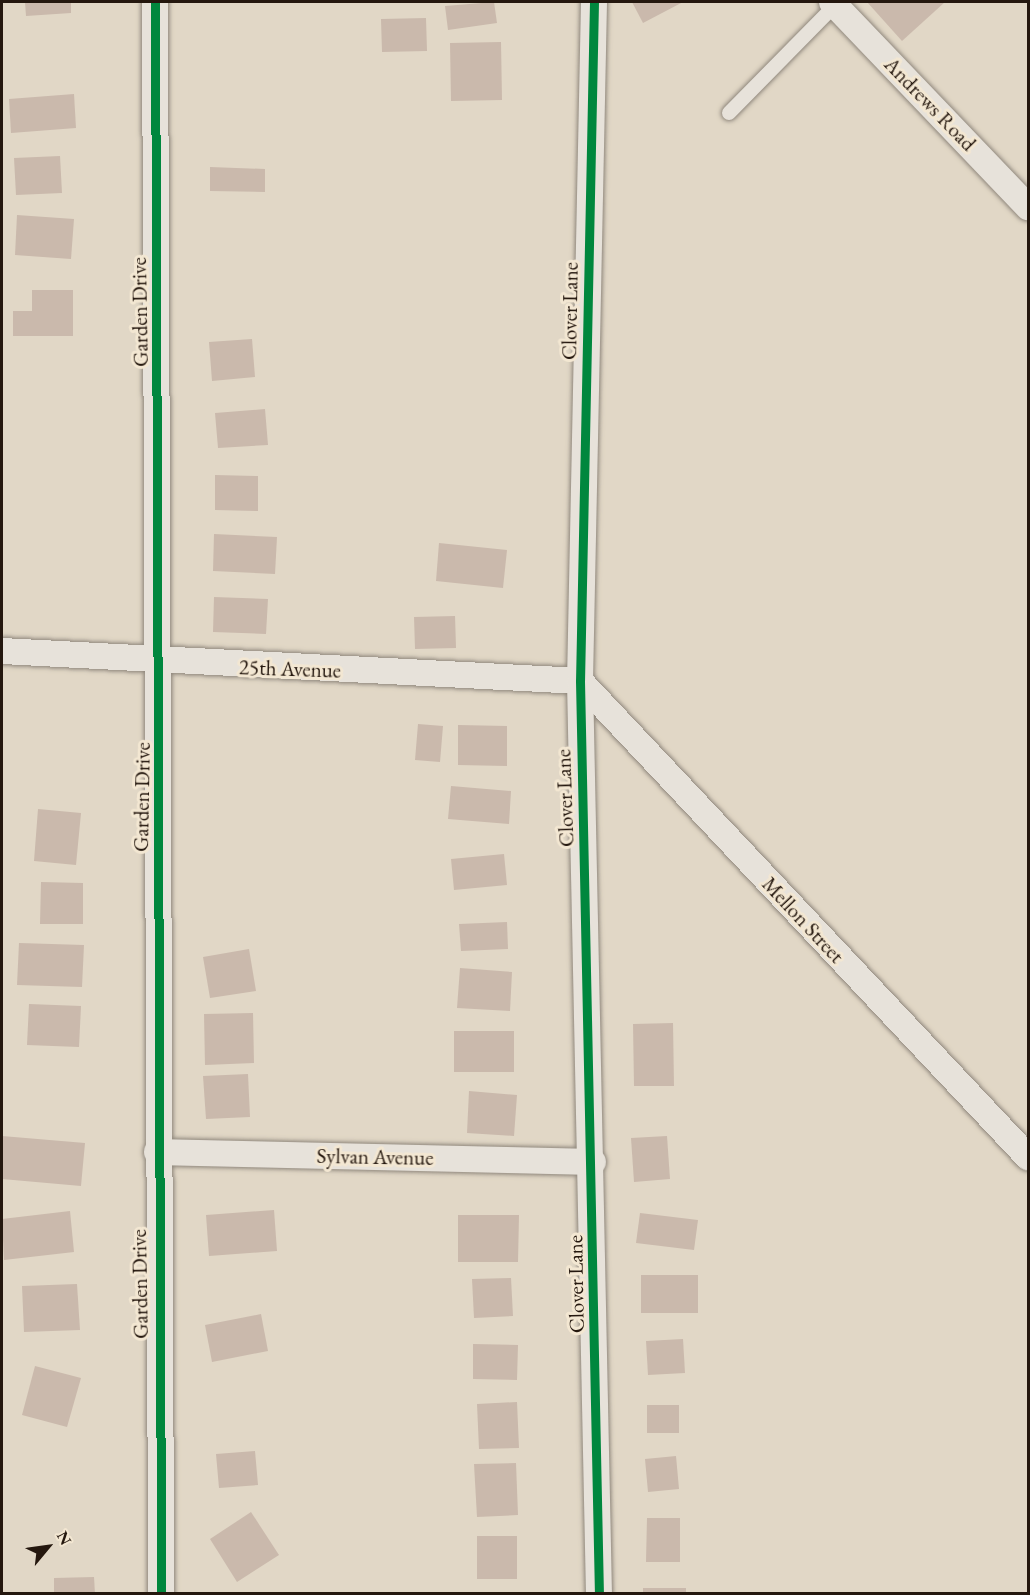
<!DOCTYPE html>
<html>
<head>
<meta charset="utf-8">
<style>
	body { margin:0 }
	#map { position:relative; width:1030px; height:1595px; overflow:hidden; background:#e1d7c6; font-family:"EB Garamond",serif }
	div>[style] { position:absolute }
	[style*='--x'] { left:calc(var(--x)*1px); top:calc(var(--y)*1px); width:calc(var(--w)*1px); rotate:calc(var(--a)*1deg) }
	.building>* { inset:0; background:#cab9ac }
	.roads { filter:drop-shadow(0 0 2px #90887d) drop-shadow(0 0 2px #90887d) }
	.lane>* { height:14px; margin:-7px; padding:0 7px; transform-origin:7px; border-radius:7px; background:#e7e2da }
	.street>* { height:26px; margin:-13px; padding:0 13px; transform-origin:13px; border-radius:13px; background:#e7e2da }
	.cycleway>* { height:9px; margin:-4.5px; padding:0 4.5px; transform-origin:4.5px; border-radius:4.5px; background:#00873e }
	span { translate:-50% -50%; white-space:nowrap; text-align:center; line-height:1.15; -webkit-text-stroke:6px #f3e7d2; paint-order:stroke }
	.street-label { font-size:21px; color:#24170e }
	.frame { position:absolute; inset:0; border:3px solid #24170e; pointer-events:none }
	.north { position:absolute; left:18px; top:1517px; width:60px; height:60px; -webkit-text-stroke:4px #f3e7d2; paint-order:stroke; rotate:61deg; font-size:16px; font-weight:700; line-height:24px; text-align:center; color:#24170e }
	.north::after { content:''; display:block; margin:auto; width:21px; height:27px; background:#24170e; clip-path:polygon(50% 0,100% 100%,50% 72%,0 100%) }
</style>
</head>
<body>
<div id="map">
	<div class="building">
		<i style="clip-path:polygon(25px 2px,71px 2px,71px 13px,26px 16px)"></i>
		<i style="clip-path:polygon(494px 2px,497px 23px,448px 30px,445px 6px)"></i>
		<i style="clip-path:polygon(632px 2px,683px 2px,643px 23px)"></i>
		<i style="clip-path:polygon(867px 2px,945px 2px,902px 41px)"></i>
		<i style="clip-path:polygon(426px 18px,427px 51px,382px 52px,381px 19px)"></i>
		<i style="clip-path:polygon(501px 42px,502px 100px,451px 101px,450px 43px)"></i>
		<i style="clip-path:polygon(74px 94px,76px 128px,11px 133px,9px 99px)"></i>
		<i style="clip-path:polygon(60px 156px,62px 193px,16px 195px,14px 158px)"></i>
		<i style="clip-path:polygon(210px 167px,265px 169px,265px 192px,210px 191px)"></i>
		<i style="clip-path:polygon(17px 215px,74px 219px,71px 259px,15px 255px)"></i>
		<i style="clip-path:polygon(32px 290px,73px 290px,73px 336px,13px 336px,13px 311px,32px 311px)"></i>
		<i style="clip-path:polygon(252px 339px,255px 377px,212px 381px,209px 342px)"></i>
		<i style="clip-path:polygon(265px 409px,268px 445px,218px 448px,215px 413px)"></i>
		<i style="clip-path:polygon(215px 475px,258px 476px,258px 511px,215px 510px)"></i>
		<i style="clip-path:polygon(214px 534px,277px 537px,275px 574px,213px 571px)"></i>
		<i style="clip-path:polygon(439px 543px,507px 550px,503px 588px,436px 581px)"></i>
		<i style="clip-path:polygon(214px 597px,268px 599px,266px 634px,213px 632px)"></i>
		<i style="clip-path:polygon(455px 616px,456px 648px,415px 649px,414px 617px)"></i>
		<i style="clip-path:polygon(418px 724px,443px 726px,440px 762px,415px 760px)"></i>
		<i style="clip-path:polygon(458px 725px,507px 726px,507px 766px,458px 765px)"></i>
		<i style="clip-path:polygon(451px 786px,511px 791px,509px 824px,448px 819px)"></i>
		<i style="clip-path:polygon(38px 809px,81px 813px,76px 865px,34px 861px)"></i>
		<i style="clip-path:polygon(504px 854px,507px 885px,454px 890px,451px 859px)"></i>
		<i style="clip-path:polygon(41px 882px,83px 883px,83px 924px,40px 924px)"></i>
		<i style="clip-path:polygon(507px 922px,508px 949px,461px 951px,459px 924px)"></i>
		<i style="clip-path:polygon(19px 943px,84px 945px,82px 987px,17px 985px)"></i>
		<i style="clip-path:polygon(249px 949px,256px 991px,210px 998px,203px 957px)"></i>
		<i style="clip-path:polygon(460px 968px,512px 972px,510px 1011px,457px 1008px)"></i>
		<i style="clip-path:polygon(29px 1004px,81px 1006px,79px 1047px,27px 1045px)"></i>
		<i style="clip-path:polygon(253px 1013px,254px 1063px,205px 1065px,204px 1014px)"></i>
		<i style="clip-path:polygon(673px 1023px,674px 1086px,634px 1086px,633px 1024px)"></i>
		<i style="clip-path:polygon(454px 1031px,514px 1031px,514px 1072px,454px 1072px)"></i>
		<i style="clip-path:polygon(248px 1074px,250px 1117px,206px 1119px,203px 1076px)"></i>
		<i style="clip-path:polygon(469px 1091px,517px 1095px,514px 1136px,467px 1133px)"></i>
		<i style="clip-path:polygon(2px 1136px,85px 1143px,81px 1186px,2px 1179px)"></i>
		<i style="clip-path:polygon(667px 1136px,670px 1179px,634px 1182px,631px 1138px)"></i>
		<i style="clip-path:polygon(274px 1210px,277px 1251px,209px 1256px,206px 1215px)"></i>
		<i style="clip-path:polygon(70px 1211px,74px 1252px,4px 1260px,2px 1219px)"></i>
		<i style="clip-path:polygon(640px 1213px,698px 1220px,694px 1250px,636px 1243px)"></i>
		<i style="clip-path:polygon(458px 1215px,519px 1215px,518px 1262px,458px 1262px)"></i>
		<i style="clip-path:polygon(641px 1275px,698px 1275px,698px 1313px,641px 1313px)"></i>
		<i style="clip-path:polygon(511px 1278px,513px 1316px,474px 1318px,472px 1279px)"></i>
		<i style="clip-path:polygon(77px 1284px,80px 1330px,24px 1332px,22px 1286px)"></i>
		<i style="clip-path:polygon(261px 1314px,268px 1351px,212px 1362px,205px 1325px)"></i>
		<i style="clip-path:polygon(683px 1339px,685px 1373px,648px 1375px,646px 1341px)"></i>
		<i style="clip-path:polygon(473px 1344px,518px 1345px,517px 1380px,473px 1379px)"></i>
		<i style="clip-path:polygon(35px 1366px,81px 1378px,67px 1427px,22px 1415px)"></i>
		<i style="clip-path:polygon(517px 1402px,519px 1448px,479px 1449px,477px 1404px)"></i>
		<i style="clip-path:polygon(647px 1405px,679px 1405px,679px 1433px,647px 1433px)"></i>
		<i style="clip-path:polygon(255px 1451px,258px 1485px,219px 1488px,216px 1454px)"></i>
		<i style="clip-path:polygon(676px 1456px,679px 1489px,648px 1492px,645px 1459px)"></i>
		<i style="clip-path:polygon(516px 1463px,518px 1515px,477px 1517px,474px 1464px)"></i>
		<i style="clip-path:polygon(251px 1512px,279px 1555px,237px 1582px,210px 1539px)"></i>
		<i style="clip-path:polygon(647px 1518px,680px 1518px,680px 1562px,646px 1562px)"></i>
		<i style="clip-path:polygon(477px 1536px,517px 1536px,517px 1579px,477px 1579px)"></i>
		<i style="clip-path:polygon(94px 1577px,95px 1594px,54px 1594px,54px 1578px)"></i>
		<i style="clip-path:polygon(643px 1588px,686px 1588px,686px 1594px,643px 1594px)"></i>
	</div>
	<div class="roads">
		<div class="lane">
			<i style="--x:729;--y:113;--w:151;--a:-45.5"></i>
		</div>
		<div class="street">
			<i style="--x:155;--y:2;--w:1592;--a:89.78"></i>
			<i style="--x:594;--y:2;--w:679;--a:91.18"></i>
			<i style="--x:580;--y:681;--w:913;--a:88.81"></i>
			<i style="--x:832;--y:2;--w:284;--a:46.3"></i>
			<i style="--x:2;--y:651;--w:579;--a:2.97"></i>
			<i style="--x:580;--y:681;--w:654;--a:46.74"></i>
			<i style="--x:157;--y:1152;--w:436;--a:1.3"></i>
		</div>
	</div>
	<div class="cycleway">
		<i style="--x:155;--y:2;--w:1592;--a:89.78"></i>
		<i style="--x:594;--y:2;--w:679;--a:91.18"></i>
		<i style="--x:580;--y:681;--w:913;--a:88.81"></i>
	</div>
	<div class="street-label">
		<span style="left:930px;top:104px;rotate:46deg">Andrews Road</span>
		<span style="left:570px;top:311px;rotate:-89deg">Clover Lane</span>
		<span style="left:140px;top:312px;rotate:-91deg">Garden Drive</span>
		<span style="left:290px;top:669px;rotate:2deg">25th Avenue</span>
		<span style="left:142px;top:797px;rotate:-89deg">Garden Drive</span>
		<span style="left:565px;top:798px;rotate:-92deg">Clover Lane</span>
		<span style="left:803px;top:920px;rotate:47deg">Mellon Street</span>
		<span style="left:375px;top:1157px;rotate:1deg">Sylvan Avenue</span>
		<span style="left:140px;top:1284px;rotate:-91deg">Garden Drive</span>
		<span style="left:576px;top:1284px;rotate:-91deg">Clover Lane</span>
	</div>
	<div class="frame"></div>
	<div class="north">N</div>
</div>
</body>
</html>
